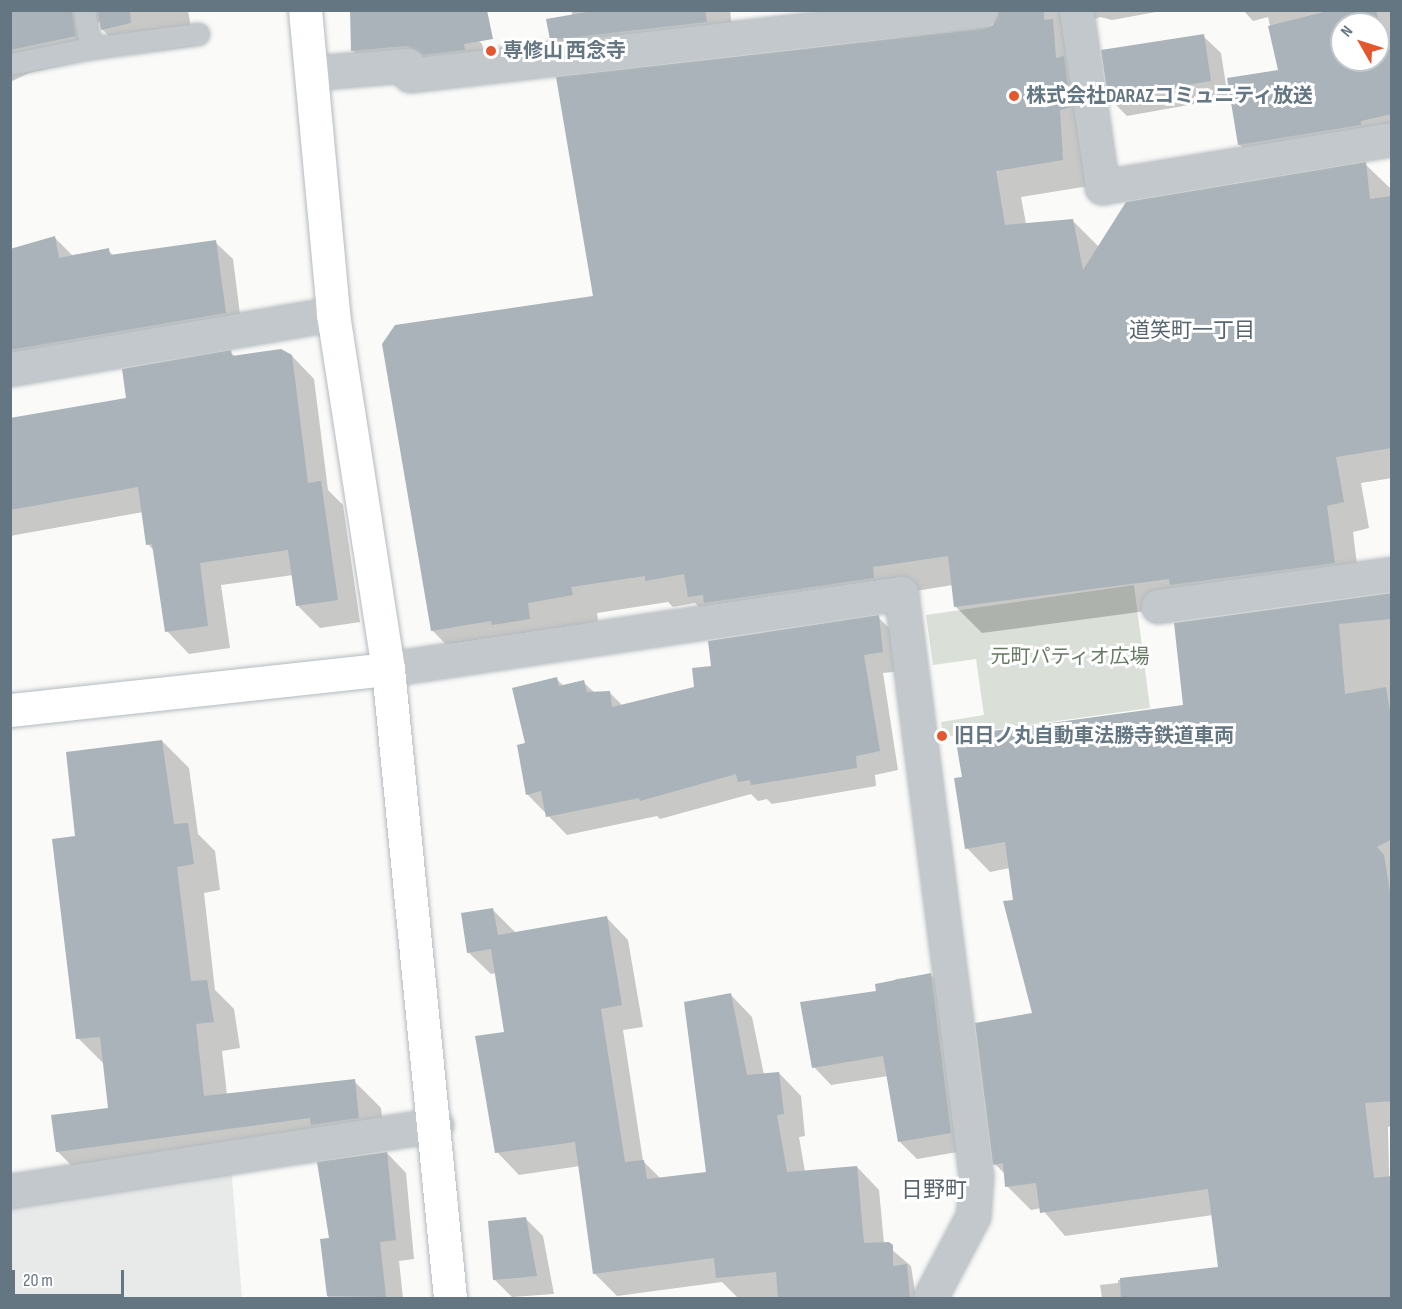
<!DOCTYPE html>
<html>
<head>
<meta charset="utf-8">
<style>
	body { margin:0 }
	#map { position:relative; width:1402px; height:1309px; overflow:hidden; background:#fafaf8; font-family:"Sofia Sans Condensed","Noto Sans JP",sans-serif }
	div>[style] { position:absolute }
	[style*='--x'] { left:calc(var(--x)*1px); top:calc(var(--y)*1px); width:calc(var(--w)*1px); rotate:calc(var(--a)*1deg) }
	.built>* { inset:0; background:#e8e9e9 }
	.green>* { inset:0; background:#dadfd7 }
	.shadow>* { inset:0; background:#0003 }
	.building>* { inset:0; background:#aab3b9 }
	.roads { filter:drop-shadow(0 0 2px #b3babf) drop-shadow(0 0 2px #b3babf) }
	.lane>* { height:21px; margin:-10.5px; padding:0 10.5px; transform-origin:10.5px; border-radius:10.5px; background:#c3c8cc }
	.street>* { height:33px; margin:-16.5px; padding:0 16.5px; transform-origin:16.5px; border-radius:16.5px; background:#c3c8cc }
	.secondary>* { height:33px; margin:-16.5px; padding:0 16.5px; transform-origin:16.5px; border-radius:16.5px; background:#fff }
	.dots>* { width:16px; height:16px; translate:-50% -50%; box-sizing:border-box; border:3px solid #fff; border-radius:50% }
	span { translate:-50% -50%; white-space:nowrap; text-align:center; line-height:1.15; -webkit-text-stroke:6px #fff; paint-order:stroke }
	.poi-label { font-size:20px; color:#657683; font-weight:700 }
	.left { translate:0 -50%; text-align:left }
	.park-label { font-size:20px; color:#687a64 }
	.neighbourhood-label { font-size:21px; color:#57646e }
	.quarter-label { font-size:22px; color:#57646e }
	.frame { position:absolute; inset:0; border:12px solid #657683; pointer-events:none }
	.north { position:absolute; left:1330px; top:12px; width:60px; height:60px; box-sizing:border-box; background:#fff; border:2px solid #c1c8cd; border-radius:50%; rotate:309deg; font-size:16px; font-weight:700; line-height:24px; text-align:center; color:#657683 }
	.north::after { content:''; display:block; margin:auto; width:21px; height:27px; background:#e4572e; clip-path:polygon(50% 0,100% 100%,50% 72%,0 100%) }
	.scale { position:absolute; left:12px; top:1270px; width:112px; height:27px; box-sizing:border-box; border:3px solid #657683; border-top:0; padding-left:8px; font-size:18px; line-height:21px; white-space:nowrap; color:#657683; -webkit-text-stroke:4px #fff; paint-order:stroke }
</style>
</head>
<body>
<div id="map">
	<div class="built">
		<i style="clip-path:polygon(231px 1165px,242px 1298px,11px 1298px,11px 1202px)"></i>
	</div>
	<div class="green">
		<i style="clip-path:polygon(1134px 585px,1150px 708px,943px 737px,941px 722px,984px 715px,976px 659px,933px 665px,926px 615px)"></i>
	</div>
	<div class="shadow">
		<i style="clip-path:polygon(10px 10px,188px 10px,194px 46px,152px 51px,147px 46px,124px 51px,102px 29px,100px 21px,93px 28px,97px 57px,29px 73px,10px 82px)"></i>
		<i style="clip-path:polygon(572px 10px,730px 10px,734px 50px,580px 68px,551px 39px,572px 16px)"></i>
		<i style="clip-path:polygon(841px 10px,1167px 10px,1112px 20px,1100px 17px,1077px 26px,1089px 186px,1021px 197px,1026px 224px,1072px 220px,1099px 247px,1365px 164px,1392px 190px,1392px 478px,1361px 483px,1369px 528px,1353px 532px,1360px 589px,1191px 605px,982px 633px,956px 607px,953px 585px,716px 623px,695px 603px,673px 607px,668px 602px,597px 613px,598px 621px,458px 657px,432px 630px,594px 297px,558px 79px,994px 26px,997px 18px,864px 33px)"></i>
		<i style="clip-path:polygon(evenodd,1243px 10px,1392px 10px,1392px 150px,1266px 171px,1240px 145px,1280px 71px,1268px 17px,1253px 21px,1243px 10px,1342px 24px,1378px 24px,1378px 60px,1342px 60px,1342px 24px)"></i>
		<i style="clip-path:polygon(458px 20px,482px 44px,488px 73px,376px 74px,352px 50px)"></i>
		<i style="clip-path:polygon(1203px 36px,1221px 53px,1228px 98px,1127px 116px,1109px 98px,1103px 52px)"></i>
		<i style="clip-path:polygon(55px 238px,72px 255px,108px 250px,114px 256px,215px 242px,233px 259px,242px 330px,10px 368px,10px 250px)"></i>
		<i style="clip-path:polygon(230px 352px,236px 357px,292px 356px,314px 379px,328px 490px,343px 505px,360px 622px,320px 628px,298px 606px,293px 575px,221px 585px,230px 648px,189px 654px,167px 631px,155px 552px,148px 544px,143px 512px,10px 536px,10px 420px,127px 399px)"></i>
		<i style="clip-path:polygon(1392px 595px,1392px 1126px,1388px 1127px,1392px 1298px,1102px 1298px,1100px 1285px,1118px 1283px,1118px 1280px,1220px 1268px,1213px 1215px,1065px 1236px,1041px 1208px,1031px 1210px,1007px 1186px,1006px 1175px,995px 1164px,1034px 1014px,1010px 868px,990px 872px,967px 848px,1185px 707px)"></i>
		<i style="clip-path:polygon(878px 617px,897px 636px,901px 671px,883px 673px,898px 770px,875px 775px,876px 786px,772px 804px,767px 799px,758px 801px,751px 794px,660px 819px,657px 816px,567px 835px,527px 794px,526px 745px,556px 679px,564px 686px,583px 682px,595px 693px,609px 692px,623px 706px,696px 688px,712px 667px)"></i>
		<i style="clip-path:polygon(162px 741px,189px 768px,198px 834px,215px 851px,220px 890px,204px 893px,215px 990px,234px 1009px,240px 1048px,222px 1051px,227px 1095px,354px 1081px,381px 1108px,385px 1145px,84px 1178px,57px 1151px,110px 1109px,105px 1065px,78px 1038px,76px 838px)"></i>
		<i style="clip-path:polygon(493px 910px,516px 933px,606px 917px,628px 940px,643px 1027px,623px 1030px,643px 1161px,661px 1179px,707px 1173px,730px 994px,752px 1017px,764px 1075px,779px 1073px,801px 1096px,805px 1136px,799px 1137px,805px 1172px,857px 1167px,879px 1190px,884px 1243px,911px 1266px,916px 1298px,738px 1298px,722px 1282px,617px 1296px,594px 1273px,580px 1166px,519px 1175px,497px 1152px,505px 1033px,496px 973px,491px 974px,468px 952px)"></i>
		<i style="clip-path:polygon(930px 974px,948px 992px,969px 1150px,917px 1159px,899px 1141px,888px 1076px,831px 1085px,814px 1067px,878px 993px,896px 979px)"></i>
		<i style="clip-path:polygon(387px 1153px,406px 1173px,414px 1259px,399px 1261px,403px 1298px,328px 1298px,322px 1241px,330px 1239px)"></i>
		<i style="clip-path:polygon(525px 1218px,543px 1236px,554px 1294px,512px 1297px,494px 1279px)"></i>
	</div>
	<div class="building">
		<i style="clip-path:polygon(10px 10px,72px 10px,76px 36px,10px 50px)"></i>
		<i style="clip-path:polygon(97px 10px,130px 10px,131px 23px,101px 30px)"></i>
		<i style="clip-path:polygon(350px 10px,487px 10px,493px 39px,464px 44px,465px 50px,423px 55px,407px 46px,351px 51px)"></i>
		<i style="clip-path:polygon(599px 10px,705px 10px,707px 22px,550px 40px,546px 19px)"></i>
		<i style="clip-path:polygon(999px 10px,1044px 10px,1044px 20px,1053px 19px,1056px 58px,1064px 56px,1071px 107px,1060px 110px,1063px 160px,996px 171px,1005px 225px,1073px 219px,1083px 270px,1126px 202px,1366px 162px,1370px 199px,1392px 196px,1392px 448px,1336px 457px,1344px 502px,1327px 506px,1335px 563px,1170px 585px,1169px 579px,954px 607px,948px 556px,873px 567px,874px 578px,704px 603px,703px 595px,688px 597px,684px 574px,645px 581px,645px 576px,571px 587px,573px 595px,528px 603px,530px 619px,492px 625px,491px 621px,431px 631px,382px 344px,395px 325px,593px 296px,556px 77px,983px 29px,993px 25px)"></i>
		<i style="clip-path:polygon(evenodd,1332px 10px,1376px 10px,1386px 50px,1392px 49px,1392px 114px,1361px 121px,1361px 125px,1238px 145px,1227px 78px,1278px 70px,1268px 26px,1332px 10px,1342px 24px,1378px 24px,1378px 60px,1342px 60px,1342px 24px)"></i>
		<i style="clip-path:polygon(1204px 34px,1211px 81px,1108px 98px,1101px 50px)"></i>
		<i style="clip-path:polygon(55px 236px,59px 258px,109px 248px,110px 255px,216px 240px,226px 313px,10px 350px,10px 249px)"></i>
		<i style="clip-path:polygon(281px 349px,292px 355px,308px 483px,321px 481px,338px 600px,296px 606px,288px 550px,200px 563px,208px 626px,165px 632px,152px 544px,146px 545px,138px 487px,10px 510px,10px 418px,126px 398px,122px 369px,231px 350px,232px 356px)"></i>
		<i style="clip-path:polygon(1392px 593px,1392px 619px,1339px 624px,1345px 694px,1386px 687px,1392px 724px,1392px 839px,1377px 847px,1384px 855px,1392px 904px,1392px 1101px,1365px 1103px,1374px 1178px,1392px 1176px,1392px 1299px,1121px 1299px,1120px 1278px,1218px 1267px,1208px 1189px,1040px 1213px,1036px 1183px,1005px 1187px,1003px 1163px,993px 1165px,975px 1023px,1032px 1013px,1003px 901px,1013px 900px,1005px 842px,965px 849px,954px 778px,962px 777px,955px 736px,1183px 705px,1174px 623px)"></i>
		<i style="clip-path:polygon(879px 615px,883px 652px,864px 655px,880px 751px,856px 756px,857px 768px,751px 785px,750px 780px,738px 782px,736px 774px,640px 801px,639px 798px,546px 817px,541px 791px,526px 795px,517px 745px,525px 743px,512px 688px,557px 677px,559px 686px,584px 680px,587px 692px,610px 691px,612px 707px,694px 687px,692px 668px,711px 666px,708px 641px)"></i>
		<i style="clip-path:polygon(162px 740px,174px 824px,188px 823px,194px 864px,177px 867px,191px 981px,207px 980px,214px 1022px,196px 1024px,204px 1096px,355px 1079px,359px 1118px,311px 1125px,310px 1118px,56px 1152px,51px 1115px,108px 1108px,100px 1037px,76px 1039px,52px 839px,75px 836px,66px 752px)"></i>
		<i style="clip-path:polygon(493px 908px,498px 935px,607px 916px,622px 1005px,601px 1009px,625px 1162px,644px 1160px,647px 1179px,706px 1172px,684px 1002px,731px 993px,747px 1075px,779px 1072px,784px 1114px,777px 1115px,787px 1172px,857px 1166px,864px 1243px,889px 1242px,893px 1245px,893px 1266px,907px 1264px,910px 1299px,778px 1299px,776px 1272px,716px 1278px,714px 1258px,593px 1274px,575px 1142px,495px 1153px,475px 1036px,504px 1032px,491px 949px,467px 953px,461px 913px)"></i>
		<i style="clip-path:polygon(931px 973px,951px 1133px,898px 1142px,883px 1056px,812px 1068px,800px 1002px,876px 991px,875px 984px)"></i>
		<i style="clip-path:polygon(387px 1152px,396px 1240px,380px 1242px,386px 1297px,327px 1296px,320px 1239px,329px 1238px,317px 1162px)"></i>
		<i style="clip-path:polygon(526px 1217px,537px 1276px,493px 1280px,488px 1221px)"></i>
	</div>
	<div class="roads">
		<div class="lane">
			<i style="--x:84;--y:10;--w:39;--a:80"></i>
			<i style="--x:10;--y:64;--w:83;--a:-11.2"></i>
			<i style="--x:91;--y:48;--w:108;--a:-7.5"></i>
		</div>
		<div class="street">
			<i style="--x:1076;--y:10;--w:179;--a:81.6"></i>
			<i style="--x:1102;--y:187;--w:294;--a:-9.4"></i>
			<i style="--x:311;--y:73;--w:97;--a:-4.7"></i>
			<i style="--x:408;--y:65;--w:10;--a:79"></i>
			<i style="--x:410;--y:75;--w:575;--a:-6.49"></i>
			<i style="--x:10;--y:369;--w:328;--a:-9.7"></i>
			<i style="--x:1158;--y:606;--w:236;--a:-7.8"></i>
			<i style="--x:388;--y:669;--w:519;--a:-8.43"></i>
			<i style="--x:901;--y:593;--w:589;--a:82.68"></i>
			<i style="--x:976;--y:1177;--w:39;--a:94"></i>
			<i style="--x:973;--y:1216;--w:93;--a:117.7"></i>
			<i style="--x:10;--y:1191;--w:431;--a:-8.8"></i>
		</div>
		<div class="secondary">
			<i style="--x:305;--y:10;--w:305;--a:84.7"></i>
			<i style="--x:333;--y:314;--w:359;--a:81.2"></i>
			<i style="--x:388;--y:669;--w:632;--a:84.37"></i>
			<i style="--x:10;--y:710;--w:380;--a:-6.2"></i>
		</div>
	</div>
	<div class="dots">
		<i style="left:491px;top:51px;background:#e4572e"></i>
		<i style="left:1014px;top:96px;background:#e4572e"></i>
		<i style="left:942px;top:736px;background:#e4572e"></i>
	</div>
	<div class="poi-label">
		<span class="left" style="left:503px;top:51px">専修山 西念寺</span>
		<span class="left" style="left:1026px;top:96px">株式会社DARAZコミュニティ放送</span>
		<span class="left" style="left:954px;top:736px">旧日ノ丸自動車法勝寺鉄道車両</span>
	</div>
	<div class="park-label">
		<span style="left:1070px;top:657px">元町パティオ広場</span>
	</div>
	<div class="neighbourhood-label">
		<span style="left:1192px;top:331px">道笑町一丁目</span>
	</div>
	<div class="quarter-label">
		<span style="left:934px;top:1191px">日野町</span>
	</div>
	<div class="frame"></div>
	<div class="north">N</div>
	<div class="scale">20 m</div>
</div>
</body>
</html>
